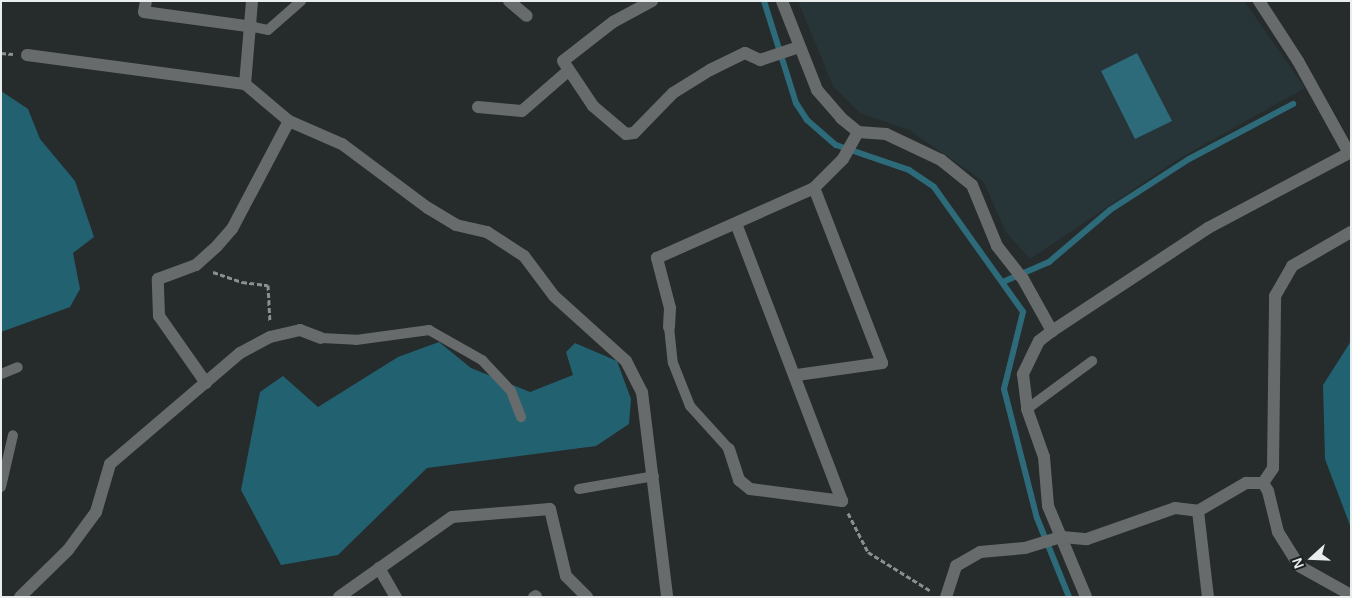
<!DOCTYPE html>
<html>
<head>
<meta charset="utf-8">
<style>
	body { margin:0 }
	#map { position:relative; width:1352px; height:598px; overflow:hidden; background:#262b2c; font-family:Helvetica,sans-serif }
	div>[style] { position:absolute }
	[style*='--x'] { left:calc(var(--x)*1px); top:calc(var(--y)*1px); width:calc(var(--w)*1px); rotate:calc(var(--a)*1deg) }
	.built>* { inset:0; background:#283538 }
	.forest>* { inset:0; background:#226170 }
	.water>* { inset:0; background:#2d6b7a }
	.stream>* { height:6px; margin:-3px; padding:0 3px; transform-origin:3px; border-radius:3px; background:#2d6b7a }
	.path>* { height:3px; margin-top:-1.5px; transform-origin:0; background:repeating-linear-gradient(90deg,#8b8f90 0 5px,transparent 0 7.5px) }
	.service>* { height:10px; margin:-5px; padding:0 5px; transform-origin:5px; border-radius:5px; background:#686b6b }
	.minor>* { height:12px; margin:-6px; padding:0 6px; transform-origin:6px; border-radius:6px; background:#686b6b }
	.tertiary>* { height:12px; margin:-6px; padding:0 6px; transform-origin:6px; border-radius:6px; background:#686b6b }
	span { translate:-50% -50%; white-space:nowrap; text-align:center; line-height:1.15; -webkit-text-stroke:5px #1c2123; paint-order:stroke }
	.frame { position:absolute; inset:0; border:2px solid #eaedee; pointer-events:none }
	.north { position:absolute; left:1287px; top:533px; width:50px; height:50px; -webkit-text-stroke:4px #1c2123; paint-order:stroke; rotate:250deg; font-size:14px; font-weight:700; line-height:20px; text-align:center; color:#eaedee }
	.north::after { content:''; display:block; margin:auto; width:18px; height:22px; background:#eaedee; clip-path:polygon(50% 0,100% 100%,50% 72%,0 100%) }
</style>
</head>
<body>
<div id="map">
	<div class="built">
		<i style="clip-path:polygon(798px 1px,1244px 1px,1305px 88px,1180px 158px,1030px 259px,1006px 232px,983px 181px,909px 130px,860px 113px,833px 86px)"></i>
	</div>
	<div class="forest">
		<i style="clip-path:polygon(1px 91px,28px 109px,40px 139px,75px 181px,94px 237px,73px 253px,80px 289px,70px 307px,1px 332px)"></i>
		<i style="clip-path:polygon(1351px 341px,1351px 528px,1325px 459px,1323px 385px)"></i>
		<i style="clip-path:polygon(439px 342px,471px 368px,530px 392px,573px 375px,566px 352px,575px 343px,617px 361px,631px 399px,629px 424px,596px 446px,427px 468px,338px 555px,281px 565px,241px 490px,260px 392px,283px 376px,318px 407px,398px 357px)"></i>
	</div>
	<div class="water">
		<i style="clip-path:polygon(1137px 53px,1172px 121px,1135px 139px,1101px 71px)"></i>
	</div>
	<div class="stream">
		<i style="--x:764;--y:1;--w:107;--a:72.6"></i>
		<i style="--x:796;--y:103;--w:20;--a:57"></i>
		<i style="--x:807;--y:120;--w:38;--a:41"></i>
		<i style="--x:836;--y:145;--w:77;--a:18.9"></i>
		<i style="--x:909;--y:170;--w:30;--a:34"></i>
		<i style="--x:934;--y:187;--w:153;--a:54.5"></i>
		<i style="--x:1023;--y:312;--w:79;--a:103.9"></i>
		<i style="--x:1004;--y:389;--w:133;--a:75.7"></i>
		<i style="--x:1037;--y:518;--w:85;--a:67.9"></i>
		<i style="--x:1005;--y:281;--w:48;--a:-23.4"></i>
		<i style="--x:1049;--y:262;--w:80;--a:-40.4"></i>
		<i style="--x:1110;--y:210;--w:94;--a:-32.8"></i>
		<i style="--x:1189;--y:159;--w:118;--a:-27.9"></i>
	</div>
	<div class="path">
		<i style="--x:1;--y:53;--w:12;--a:5"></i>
		<i style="--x:213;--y:272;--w:31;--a:19"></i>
		<i style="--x:242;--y:282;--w:26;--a:7"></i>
		<i style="--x:268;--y:285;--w:36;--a:87"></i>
		<i style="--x:848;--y:513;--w:44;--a:62.9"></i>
		<i style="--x:868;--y:552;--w:74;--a:31.8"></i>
	</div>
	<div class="service">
		<i style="--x:253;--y:27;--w:15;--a:11"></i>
		<i style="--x:268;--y:30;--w:44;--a:-41.3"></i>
		<i style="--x:669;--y:327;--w:36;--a:84"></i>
		<i style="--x:673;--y:363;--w:46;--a:68.4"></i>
		<i style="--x:690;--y:406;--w:58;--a:47.8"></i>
		<i style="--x:321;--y:338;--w:35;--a:3"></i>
		<i style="--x:356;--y:340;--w:74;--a:-7.8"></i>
		<i style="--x:429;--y:330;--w:61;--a:29.5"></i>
		<i style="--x:482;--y:360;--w:42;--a:46.9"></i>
		<i style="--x:511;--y:391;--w:28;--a:69"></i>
		<i style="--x:1;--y:374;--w:18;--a:-22"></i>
		<i style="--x:1027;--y:409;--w:81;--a:-36.4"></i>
		<i style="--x:1;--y:487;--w:53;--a:-77"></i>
		<i style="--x:579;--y:489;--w:76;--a:-9.8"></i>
	</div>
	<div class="minor">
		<i style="--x:146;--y:1;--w:11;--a:100"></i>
		<i style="--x:144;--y:12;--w:110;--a:7.8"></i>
		<i style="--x:252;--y:1;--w:83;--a:94.8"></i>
		<i style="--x:245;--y:84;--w:57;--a:40.1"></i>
		<i style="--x:289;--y:121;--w:58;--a:23.5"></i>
		<i style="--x:342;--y:144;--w:107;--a:36.7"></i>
		<i style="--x:428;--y:208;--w:33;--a:31"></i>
		<i style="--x:456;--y:225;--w:32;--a:13"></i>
		<i style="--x:487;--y:232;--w:44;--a:33"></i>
		<i style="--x:524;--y:256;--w:50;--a:53.1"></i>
		<i style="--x:554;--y:296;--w:97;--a:42.1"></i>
		<i style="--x:626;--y:361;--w:35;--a:63"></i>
		<i style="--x:642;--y:392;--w:207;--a:83"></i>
		<i style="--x:509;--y:1;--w:23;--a:40"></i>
		<i style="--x:652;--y:1;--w:44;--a:151.7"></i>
		<i style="--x:613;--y:22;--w:63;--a:142"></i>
		<i style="--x:563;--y:61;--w:54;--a:56.3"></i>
		<i style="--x:593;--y:106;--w:43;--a:40.3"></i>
		<i style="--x:626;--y:134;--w:8;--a:-7"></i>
		<i style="--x:634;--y:133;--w:56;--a:-45.7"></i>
		<i style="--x:673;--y:93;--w:44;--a:-31.9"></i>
		<i style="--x:710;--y:70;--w:39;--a:-26"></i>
		<i style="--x:745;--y:53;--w:17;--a:25"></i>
		<i style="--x:760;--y:60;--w:41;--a:-18.4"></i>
		<i style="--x:27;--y:55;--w:220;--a:7.6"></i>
		<i style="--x:478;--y:107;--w:44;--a:5.2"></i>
		<i style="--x:522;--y:111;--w:61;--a:-41"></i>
		<i style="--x:669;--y:327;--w:19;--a:-87"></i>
		<i style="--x:670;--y:308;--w:52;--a:-104.6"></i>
		<i style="--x:657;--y:258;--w:172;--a:-24"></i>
		<i style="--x:1052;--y:331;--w:16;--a:142"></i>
		<i style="--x:1039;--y:341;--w:37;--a:116"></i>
		<i style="--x:1023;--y:374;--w:35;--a:83"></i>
		<i style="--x:1027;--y:409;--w:51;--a:70.5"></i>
		<i style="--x:1044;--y:457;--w:49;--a:85.3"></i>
		<i style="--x:1048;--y:506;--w:99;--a:67.3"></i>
		<i style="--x:797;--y:375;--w:86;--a:-8"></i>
		<i style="--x:882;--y:363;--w:188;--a:-111.2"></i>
		<i style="--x:814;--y:188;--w:41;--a:-45"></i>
		<i style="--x:843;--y:159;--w:31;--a:-61"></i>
		<i style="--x:206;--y:383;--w:82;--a:-125"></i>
		<i style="--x:159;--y:316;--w:37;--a:-92"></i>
		<i style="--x:158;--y:279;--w:40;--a:-20.2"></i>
		<i style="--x:196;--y:265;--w:28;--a:-42"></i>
		<i style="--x:217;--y:246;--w:23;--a:-49"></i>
		<i style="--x:232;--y:229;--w:122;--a:-62.2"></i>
		<i style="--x:729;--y:449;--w:33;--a:72"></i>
		<i style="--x:739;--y:480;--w:14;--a:39"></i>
		<i style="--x:750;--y:489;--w:93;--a:7.4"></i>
		<i style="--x:842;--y:501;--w:297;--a:-110.9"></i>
		<i style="--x:1263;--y:483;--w:18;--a:-56"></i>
		<i style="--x:1273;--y:468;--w:172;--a:-89.3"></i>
		<i style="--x:1275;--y:296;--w:34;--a:-60"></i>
		<i style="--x:1292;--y:266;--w:68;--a:-30"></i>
		<i style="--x:1198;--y:511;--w:87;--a:83.4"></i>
		<i style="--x:379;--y:568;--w:34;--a:60"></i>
		<i style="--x:20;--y:597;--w:67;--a:-44.4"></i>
		<i style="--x:68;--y:550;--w:47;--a:-53.6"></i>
		<i style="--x:96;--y:512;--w:50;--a:-73.7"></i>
		<i style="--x:110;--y:464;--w:171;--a:-40.5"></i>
		<i style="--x:240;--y:353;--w:34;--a:-28"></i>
		<i style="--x:270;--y:337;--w:31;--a:-13"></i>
		<i style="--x:300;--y:330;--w:22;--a:21"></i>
		<i style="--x:339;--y:597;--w:138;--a:-35.3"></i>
		<i style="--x:452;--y:517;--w:98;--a:-4.7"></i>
		<i style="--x:550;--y:509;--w:69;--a:76.6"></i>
		<i style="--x:566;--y:576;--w:30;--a:45"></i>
		<i style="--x:534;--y:597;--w:2;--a:-27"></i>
		<i style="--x:946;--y:597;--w:33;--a:-72"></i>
		<i style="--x:956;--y:566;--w:28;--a:-30"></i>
		<i style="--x:980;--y:552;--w:45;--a:-5.1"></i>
		<i style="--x:1025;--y:548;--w:39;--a:-17"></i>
		<i style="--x:1062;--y:537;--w:25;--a:5"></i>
		<i style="--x:1087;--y:539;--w:93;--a:-19.4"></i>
		<i style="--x:1175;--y:508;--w:23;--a:7"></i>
		<i style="--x:1198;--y:511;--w:56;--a:-30.3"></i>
		<i style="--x:1246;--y:483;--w:17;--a:0"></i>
		<i style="--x:1263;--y:483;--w:9;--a:58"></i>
		<i style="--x:1268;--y:491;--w:42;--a:76.3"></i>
		<i style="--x:1278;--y:532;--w:40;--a:58"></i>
		<i style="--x:1299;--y:566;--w:60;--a:29.1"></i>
	</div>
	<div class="tertiary">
		<i style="--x:782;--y:1;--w:96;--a:68.5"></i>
		<i style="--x:817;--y:90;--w:37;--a:49"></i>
		<i style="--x:841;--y:118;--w:22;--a:39"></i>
		<i style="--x:858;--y:132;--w:28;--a:4"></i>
		<i style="--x:886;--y:134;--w:61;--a:25.3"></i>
		<i style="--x:941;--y:160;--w:40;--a:39"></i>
		<i style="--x:972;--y:185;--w:66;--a:67.7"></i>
		<i style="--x:997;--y:246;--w:42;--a:51.8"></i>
		<i style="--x:1023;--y:279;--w:60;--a:60.9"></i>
		<i style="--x:1052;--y:331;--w:187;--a:-33.4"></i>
		<i style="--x:1208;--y:228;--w:160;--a:-28"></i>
		<i style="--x:1349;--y:153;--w:105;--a:-119"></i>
		<i style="--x:1298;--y:61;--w:72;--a:-123"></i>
	</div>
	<div class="frame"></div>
	<div class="north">N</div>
</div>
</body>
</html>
